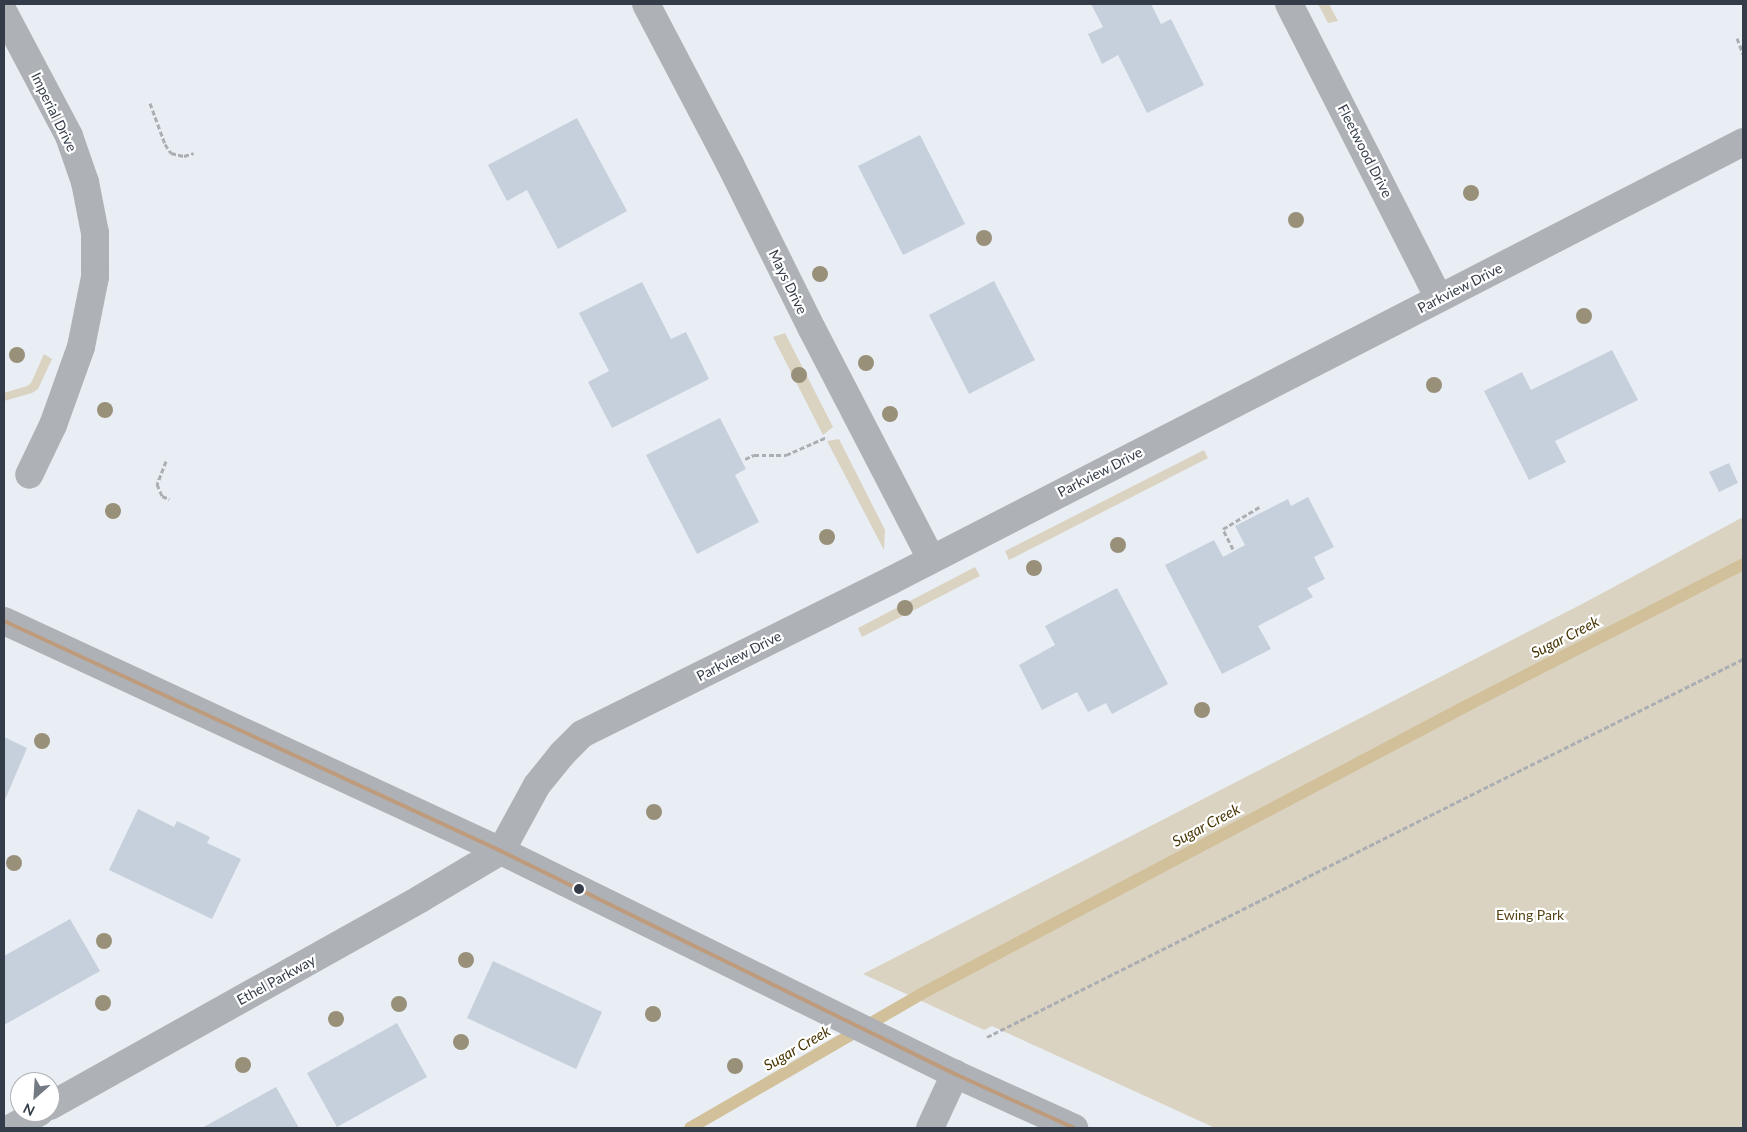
<!DOCTYPE html>
<html>
<head>
<meta charset="utf-8">
<style>
	body { margin:0 }
	#map { position:relative; width:1747px; height:1132px; overflow:hidden; background:#e9eef4; font-family:Lato,sans-serif }
	div>[style] { position:absolute }
	[style*='--x'] { left:calc(var(--x)*1px); top:calc(var(--y)*1px); width:calc(var(--w)*1px); rotate:calc(var(--a)*1deg) }
	.green>* { inset:0; background:#dad3c2 }
	.stream>* { height:12px; margin:-6px; padding:0 6px; transform-origin:6px; border-radius:6px; background:#d2c09a }
	.building>* { inset:0; background:#c6cfdc }
	.path>* { height:3px; margin-top:-1.5px; transform-origin:0; background:repeating-linear-gradient(90deg,#abaeb3 0 5px,transparent 0 7.5px) }
	.minor>* { height:28px; margin:-14px; padding:0 14px; transform-origin:14px; border-radius:14px; background:#aeb2b6 }
	.tertiary>* { height:28px; margin:-14px; padding:0 14px; transform-origin:14px; border-radius:14px; background:#aeb2b6 }
	.bus-1>* { height:4px; margin:-2px; padding:0 2px; transform-origin:2px; border-radius:2px; background:#be9b7c }
	.trees>* { width:16px; height:16px; margin:-8px; border-radius:50%; background:#99907a }
	.dots>* { width:14px; height:14px; translate:-50% -50%; box-sizing:border-box; border:2px solid #fff; border-radius:50% }
	span { translate:-50% -50%; white-space:nowrap; text-align:center; line-height:1.15; -webkit-text-stroke:4.5px #fff; paint-order:stroke }
	.street-label { font-size:14px; color:#333c48 }
	.park-label { font-size:14px; color:#574417 }
	.water-label { font-size:15px; color:#473504; font-style:italic }
	.frame { position:absolute; inset:0; border:5px solid #333c48; pointer-events:none }
	.north { position:absolute; left:10px; top:1072px; width:50px; height:50px; box-sizing:border-box; background:#fff; border:1px solid #adb1b6; border-radius:50%; rotate:206deg; font-size:14px; font-weight:700; line-height:20px; text-align:center; color:#333c48 }
	.north::after { content:''; display:block; margin:auto; width:18px; height:22px; background:#737a84; clip-path:polygon(50% 0,100% 100%,50% 72%,0 100%) }
</style>
</head>
<body>
<div id="map">
	<div class="green">
		<i style="clip-path:polygon(1318px 4px,1329px 4px,1338px 21px,1328px 23px)"></i>
		<i style="clip-path:polygon(785px 333px,833px 427px,823px 435px,773px 337px)"></i>
		<i style="clip-path:polygon(44px 354px,52px 359px,38px 389px,32px 393px,4px 401px,4px 393px,27px 386px,31px 383px)"></i>
		<i style="clip-path:polygon(839px 439px,885px 530px,884px 550px,827px 441px)"></i>
		<i style="clip-path:polygon(1204px 450px,1208px 458px,1009px 560px,1005px 551px)"></i>
		<i style="clip-path:polygon(1743px 517px,1743px 1128px,1215px 1128px,992px 1026px,984px 1030px,863px 974px,1584px 603px)"></i>
		<i style="clip-path:polygon(975px 567px,980px 576px,862px 637px,858px 628px)"></i>
	</div>
	<div class="stream">
		<i style="--x:690;--y:1128;--w:267;--a:-30.1"></i>
		<i style="--x:921;--y:994;--w:619;--a:-27.85"></i>
		<i style="--x:1468;--y:705;--w:309;--a:-27.1"></i>
	</div>
	<div class="building">
		<i style="clip-path:polygon(1091px 4px,1151px 4px,1161px 24px,1171px 19px,1204px 85px,1147px 113px,1118px 55px,1102px 64px,1088px 34px,1103px 27px)"></i>
		<i style="clip-path:polygon(577px 118px,627px 211px,558px 249px,527px 190px,507px 201px,488px 165px)"></i>
		<i style="clip-path:polygon(920px 135px,965px 224px,903px 255px,858px 166px)"></i>
		<i style="clip-path:polygon(994px 281px,1035px 360px,969px 394px,929px 315px)"></i>
		<i style="clip-path:polygon(642px 282px,671px 339px,686px 332px,709px 379px,612px 428px,588px 382px,609px 371px,579px 313px)"></i>
		<i style="clip-path:polygon(1612px 350px,1638px 400px,1555px 441px,1566px 462px,1529px 480px,1484px 391px,1522px 372px,1531px 390px)"></i>
		<i style="clip-path:polygon(720px 418px,746px 469px,735px 475px,759px 522px,697px 554px,646px 455px)"></i>
		<i style="clip-path:polygon(1729px 463px,1738px 483px,1719px 492px,1709px 472px)"></i>
		<i style="clip-path:polygon(1308px 497px,1334px 547px,1314px 557px,1325px 579px,1307px 588px,1313px 597px,1258px 626px,1271px 649px,1222px 674px,1165px 565px,1214px 540px,1223px 557px,1245px 545px,1235px 526px,1288px 499px,1291px 506px)"></i>
		<i style="clip-path:polygon(1117px 588px,1168px 684px,1112px 714px,1106px 703px,1088px 712px,1077px 692px,1042px 710px,1019px 665px,1055px 645px,1045px 626px)"></i>
		<i style="clip-path:polygon(4px 737px,27px 748px,4px 802px)"></i>
		<i style="clip-path:polygon(138px 809px,174px 827px,177px 821px,210px 837px,207px 843px,241px 859px,212px 919px,109px 870px)"></i>
		<i style="clip-path:polygon(70px 919px,100px 971px,4px 1025px,4px 956px)"></i>
		<i style="clip-path:polygon(493px 961px,602px 1012px,576px 1069px,467px 1018px)"></i>
		<i style="clip-path:polygon(397px 1023px,427px 1077px,337px 1127px,307px 1073px)"></i>
		<i style="clip-path:polygon(276px 1087px,299px 1128px,202px 1128px)"></i>
	</div>
	<div class="path">
		<i style="--x:1737;--y:38;--w:17;--a:69"></i>
		<i style="--x:150;--y:103;--w:44;--a:69.9"></i>
		<i style="--x:165;--y:144;--w:11;--a:56"></i>
		<i style="--x:171;--y:153;--w:13;--a:13"></i>
		<i style="--x:184;--y:156;--w:10;--a:-17"></i>
		<i style="--x:745;--y:459;--w:10;--a:-24"></i>
		<i style="--x:754;--y:455;--w:32;--a:0"></i>
		<i style="--x:786;--y:455;--w:45;--a:-23.7"></i>
		<i style="--x:166;--y:461;--w:25;--a:111"></i>
		<i style="--x:157;--y:484;--w:13;--a:67"></i>
		<i style="--x:162;--y:496;--w:8;--a:23"></i>
		<i style="--x:1233;--y:549;--w:22;--a:-117"></i>
		<i style="--x:1223;--y:529;--w:44;--a:-31.2"></i>
		<i style="--x:987;--y:1037;--w:845;--a:-26.57"></i>
	</div>
	<div class="minor">
		<i style="--x:646;--y:4;--w:181;--a:62.3"></i>
		<i style="--x:730;--y:164;--w:184;--a:63.6"></i>
		<i style="--x:812;--y:329;--w:259;--a:62.6"></i>
		<i style="--x:1289;--y:4;--w:330;--a:63"></i>
		<i style="--x:4;--y:13;--w:139;--a:62.1"></i>
		<i style="--x:69;--y:136;--w:49;--a:70.8"></i>
		<i style="--x:85;--y:182;--w:52;--a:78.9"></i>
		<i style="--x:95;--y:233;--w:44;--a:90"></i>
		<i style="--x:95;--y:277;--w:71;--a:101.3"></i>
		<i style="--x:81;--y:347;--w:83;--a:109.7"></i>
		<i style="--x:53;--y:425;--w:55;--a:115.6"></i>
		<i style="--x:50;--y:1106;--w:424;--a:-29.2"></i>
		<i style="--x:420;--y:899;--w:94;--a:-30.7"></i>
		<i style="--x:501;--y:851;--w:75;--a:-61.4"></i>
		<i style="--x:537;--y:785;--w:40;--a:-51"></i>
		<i style="--x:562;--y:754;--w:28;--a:-45"></i>
		<i style="--x:582;--y:734;--w:346;--a:-26.4"></i>
		<i style="--x:892;--y:580;--w:957;--a:-27.23"></i>
		<i style="--x:11;--y:1128;--w:33;--a:-29"></i>
		<i style="--x:930;--y:1128;--w:60;--a:-65.2"></i>
	</div>
	<div class="tertiary">
		<i style="--x:4;--y:621;--w:548;--a:24.83"></i>
		<i style="--x:501;--y:851;--w:506;--a:26.16"></i>
		<i style="--x:955;--y:1074;--w:131;--a:24.4"></i>
	</div>
	<div class="bus-1">
		<i style="--x:4;--y:621;--w:548;--a:24.83"></i>
		<i style="--x:501;--y:851;--w:506;--a:26.16"></i>
		<i style="--x:955;--y:1074;--w:131;--a:24.4"></i>
	</div>
	<div class="trees">
		<i style="left:1471px;top:193px"></i>
		<i style="left:1296px;top:220px"></i>
		<i style="left:984px;top:238px"></i>
		<i style="left:820px;top:274px"></i>
		<i style="left:1584px;top:316px"></i>
		<i style="left:17px;top:355px"></i>
		<i style="left:866px;top:363px"></i>
		<i style="left:799px;top:375px"></i>
		<i style="left:1434px;top:385px"></i>
		<i style="left:105px;top:410px"></i>
		<i style="left:890px;top:414px"></i>
		<i style="left:113px;top:511px"></i>
		<i style="left:827px;top:537px"></i>
		<i style="left:1118px;top:545px"></i>
		<i style="left:1034px;top:568px"></i>
		<i style="left:905px;top:608px"></i>
		<i style="left:1202px;top:710px"></i>
		<i style="left:42px;top:741px"></i>
		<i style="left:654px;top:812px"></i>
		<i style="left:14px;top:863px"></i>
		<i style="left:104px;top:941px"></i>
		<i style="left:466px;top:960px"></i>
		<i style="left:103px;top:1003px"></i>
		<i style="left:399px;top:1004px"></i>
		<i style="left:653px;top:1014px"></i>
		<i style="left:336px;top:1019px"></i>
		<i style="left:461px;top:1042px"></i>
		<i style="left:243px;top:1065px"></i>
		<i style="left:735px;top:1066px"></i>
	</div>
	<div class="dots">
		<i style="left:579px;top:889px;background:#333c48"></i>
	</div>
	<div class="street-label">
		<span style="left:54px;top:112px;rotate:64deg">Imperial Drive</span>
		<span style="left:1365px;top:151px;rotate:63deg">Fleetwood Drive</span>
		<span style="left:788px;top:282px;rotate:64deg">Mays Drive</span>
		<span style="left:1460px;top:288px;rotate:-27deg">Parkview Drive</span>
		<span style="left:1100px;top:472px;rotate:-27deg">Parkview Drive</span>
		<span style="left:739px;top:656px;rotate:-27deg">Parkview Drive</span>
		<span style="left:276px;top:980px;rotate:-29deg">Ethel Parkway</span>
	</div>
	<div class="park-label">
		<span style="left:1530px;top:915px">Ewing Park</span>
	</div>
	<div class="water-label">
		<span style="left:1565px;top:637px;rotate:-27deg">Sugar Creek</span>
		<span style="left:1206px;top:825px;rotate:-28deg">Sugar Creek</span>
		<span style="left:797px;top:1048px;rotate:-30deg">Sugar Creek</span>
	</div>
	<div class="frame"></div>
	<div class="north">N</div>
</div>
</body>
</html>
